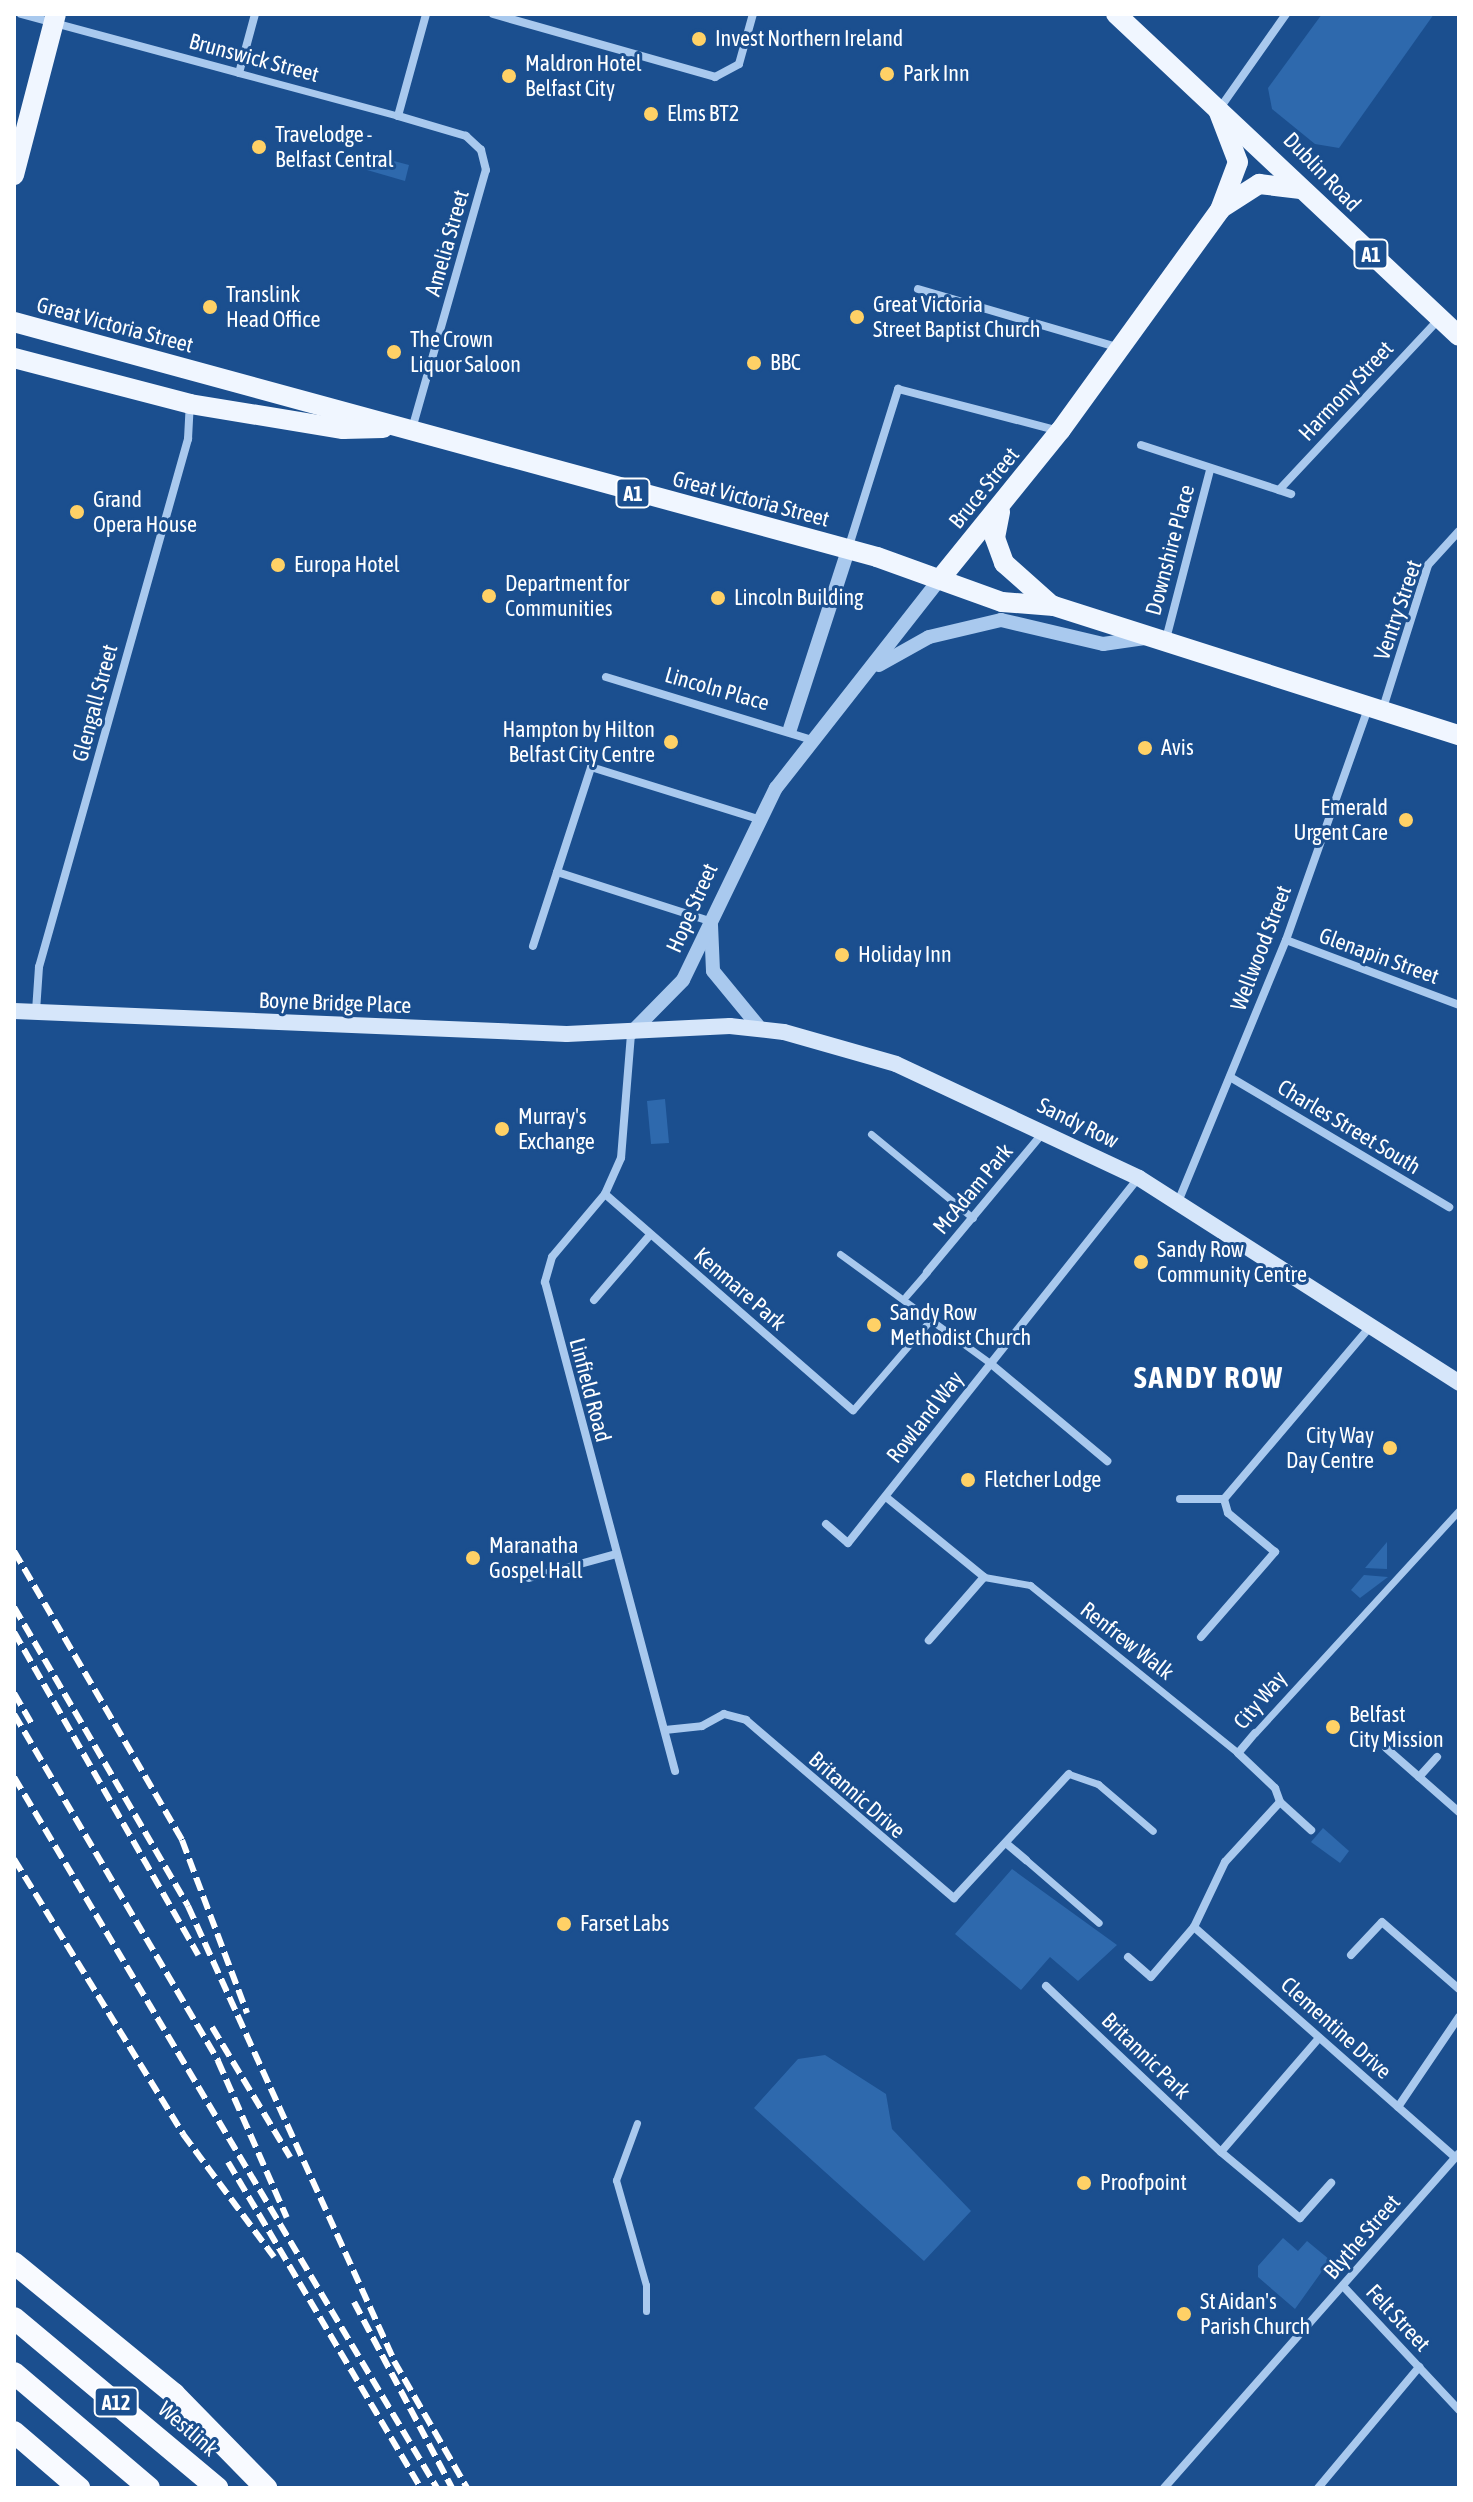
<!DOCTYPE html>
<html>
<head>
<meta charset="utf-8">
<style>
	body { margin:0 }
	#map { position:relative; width:1473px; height:2502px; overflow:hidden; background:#1b4f8f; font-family:"Asap Condensed",sans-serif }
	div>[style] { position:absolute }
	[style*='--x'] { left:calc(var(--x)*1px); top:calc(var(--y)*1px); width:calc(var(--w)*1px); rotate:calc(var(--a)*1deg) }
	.green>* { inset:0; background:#2e69ad }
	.pedestrian>* { height:7px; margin:-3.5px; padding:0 3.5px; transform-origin:3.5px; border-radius:3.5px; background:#a9c9ee }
	.minor>* { height:8px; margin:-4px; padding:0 4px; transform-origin:4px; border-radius:4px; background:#a9c9ee }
	.tertiary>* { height:14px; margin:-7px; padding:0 7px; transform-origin:7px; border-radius:7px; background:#a9c9ee }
	.secondary>* { height:16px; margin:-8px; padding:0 8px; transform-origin:8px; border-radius:8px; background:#d6e6fa }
	.primary>* { height:20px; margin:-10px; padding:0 10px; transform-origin:10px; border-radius:10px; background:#f0f6ff }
	.trunk>* { height:22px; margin:-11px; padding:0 11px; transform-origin:11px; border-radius:11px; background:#f8faff }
	.rail>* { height:6px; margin-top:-3px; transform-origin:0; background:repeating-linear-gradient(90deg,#fff 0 14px,transparent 0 20px) }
	.dots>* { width:22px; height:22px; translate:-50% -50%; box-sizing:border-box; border:4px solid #1b4f8f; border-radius:50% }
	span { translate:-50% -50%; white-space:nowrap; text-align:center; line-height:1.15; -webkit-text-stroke:6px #1b4f8f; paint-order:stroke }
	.shield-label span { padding:2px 6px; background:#1b4f8f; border:2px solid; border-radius:6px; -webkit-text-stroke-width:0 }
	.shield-label { font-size:20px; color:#fff; font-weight:700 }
	.poi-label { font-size:22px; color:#fff }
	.left { translate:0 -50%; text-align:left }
	.right { translate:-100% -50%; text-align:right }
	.street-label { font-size:22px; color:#fff }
	.district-label { font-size:30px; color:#fff; font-weight:700; letter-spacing:2px }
	.frame { position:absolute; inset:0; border:16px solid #fff; pointer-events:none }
</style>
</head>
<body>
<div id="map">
	<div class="green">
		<i style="clip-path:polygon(1322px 14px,1434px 14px,1339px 148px,1315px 144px,1272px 109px,1268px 88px)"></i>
		<i style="clip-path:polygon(371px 155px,409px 165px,405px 181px,367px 170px)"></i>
		<i style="clip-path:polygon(665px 1099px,669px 1143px,651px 1144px,647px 1101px)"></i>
		<i style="clip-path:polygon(1387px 1542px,1387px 1569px,1365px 1568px)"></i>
		<i style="clip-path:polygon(1364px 1575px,1388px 1577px,1360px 1598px,1351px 1590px)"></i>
		<i style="clip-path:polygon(1323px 1828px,1349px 1851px,1340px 1863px,1311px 1842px)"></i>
		<i style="clip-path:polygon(1012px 1869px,1117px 1945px,1078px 1981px,1050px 1957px,1021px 1990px,955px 1934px)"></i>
		<i style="clip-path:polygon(825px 2055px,886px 2094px,892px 2129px,971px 2211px,924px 2261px,754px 2108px,798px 2059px)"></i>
		<i style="clip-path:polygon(1283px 2238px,1298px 2251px,1307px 2241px,1330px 2260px,1295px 2309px,1258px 2277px,1258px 2266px)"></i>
	</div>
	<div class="pedestrian">
		<i style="--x:239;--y:73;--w:165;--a:15.1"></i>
		<i style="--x:871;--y:1134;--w:132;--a:39.5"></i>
		<i style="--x:840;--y:1254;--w:185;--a:36"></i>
		<i style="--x:906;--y:1296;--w:32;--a:-49"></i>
		<i style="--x:853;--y:1410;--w:121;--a:-49.3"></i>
		<i style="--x:984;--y:1577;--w:47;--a:9.9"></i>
		<i style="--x:1030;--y:1585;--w:267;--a:38.9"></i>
		<i style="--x:1255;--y:1733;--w:302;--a:-47.5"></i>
		<i style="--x:1069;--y:1774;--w:31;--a:19"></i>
		<i style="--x:1098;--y:1784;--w:72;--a:40.5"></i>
		<i style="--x:1026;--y:1860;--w:96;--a:40.8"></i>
		<i style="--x:637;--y:2123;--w:61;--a:110.2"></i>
		<i style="--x:616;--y:2180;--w:109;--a:74.1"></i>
		<i style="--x:646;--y:2285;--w:26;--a:90"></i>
	</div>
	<div class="minor">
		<i style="--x:21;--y:14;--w:226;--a:15.1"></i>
		<i style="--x:239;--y:73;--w:61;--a:-74.8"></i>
		<i style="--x:493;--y:14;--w:231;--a:15.8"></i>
		<i style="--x:715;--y:77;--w:27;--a:-28"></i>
		<i style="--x:739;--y:64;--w:52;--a:-74.4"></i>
		<i style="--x:1220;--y:108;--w:115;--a:-54.9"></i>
		<i style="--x:918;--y:289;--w:210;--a:16.3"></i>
		<i style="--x:412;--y:429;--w:269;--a:-74.1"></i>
		<i style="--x:486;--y:170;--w:21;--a:-104"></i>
		<i style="--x:481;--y:150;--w:21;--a:-137"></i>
		<i style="--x:466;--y:136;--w:71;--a:-163.6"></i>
		<i style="--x:398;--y:116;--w:106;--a:-74.6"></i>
		<i style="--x:1141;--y:445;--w:158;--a:18.1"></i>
		<i style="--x:1279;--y:490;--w:236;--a:-46.9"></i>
		<i style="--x:848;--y:549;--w:168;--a:-72.6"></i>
		<i style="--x:898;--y:389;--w:166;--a:14.6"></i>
		<i style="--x:1166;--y:639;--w:175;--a:-75.4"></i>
		<i style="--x:606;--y:677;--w:219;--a:17"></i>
		<i style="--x:1383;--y:708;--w:150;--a:-72.5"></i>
		<i style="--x:1428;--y:565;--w:46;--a:-47.6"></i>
		<i style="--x:557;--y:872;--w:161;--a:17.8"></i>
		<i style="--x:1286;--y:940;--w:185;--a:20.6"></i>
		<i style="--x:533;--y:946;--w:188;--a:-72"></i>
		<i style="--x:591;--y:767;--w:175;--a:17.3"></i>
		<i style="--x:36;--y:1011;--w:44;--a:-86.1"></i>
		<i style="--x:39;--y:967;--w:549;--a:-74.24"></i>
		<i style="--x:188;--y:439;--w:33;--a:-87"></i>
		<i style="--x:631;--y:1034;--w:124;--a:94.6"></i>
		<i style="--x:621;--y:1158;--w:39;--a:114"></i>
		<i style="--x:605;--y:1194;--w:82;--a:130.1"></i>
		<i style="--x:552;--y:1257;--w:26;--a:106"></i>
		<i style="--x:545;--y:1282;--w:506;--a:75.11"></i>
		<i style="--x:1230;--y:1077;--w:255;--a:30.7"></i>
		<i style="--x:605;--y:1194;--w:329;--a:41.1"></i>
		<i style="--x:1178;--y:1202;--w:283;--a:-67.6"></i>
		<i style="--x:1286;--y:940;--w:245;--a:-70.5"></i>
		<i style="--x:927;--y:1272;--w:180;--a:-50.2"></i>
		<i style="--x:594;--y:1300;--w:86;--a:-49.3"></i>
		<i style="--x:990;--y:1363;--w:153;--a:39.9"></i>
		<i style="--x:886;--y:1497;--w:127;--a:39.2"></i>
		<i style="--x:984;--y:1577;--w:84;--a:131.1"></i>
		<i style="--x:1180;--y:1499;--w:44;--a:0"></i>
		<i style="--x:1224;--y:1499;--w:223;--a:-49.7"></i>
		<i style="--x:826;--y:1524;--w:29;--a:41"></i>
		<i style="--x:848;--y:1543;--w:465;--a:-51.5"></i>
		<i style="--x:529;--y:1578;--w:90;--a:-15.4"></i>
		<i style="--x:1201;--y:1637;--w:113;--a:-49"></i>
		<i style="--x:1275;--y:1552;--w:61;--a:-140.3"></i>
		<i style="--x:1228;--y:1513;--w:15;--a:-106"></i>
		<i style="--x:665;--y:1730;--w:37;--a:-6"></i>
		<i style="--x:702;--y:1726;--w:25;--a:-29"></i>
		<i style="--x:724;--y:1714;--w:23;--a:15"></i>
		<i style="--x:746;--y:1720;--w:274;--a:40.6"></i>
		<i style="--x:954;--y:1898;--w:169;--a:-47.2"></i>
		<i style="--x:1255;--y:1733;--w:26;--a:130"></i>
		<i style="--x:1238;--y:1753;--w:51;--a:43.4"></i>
		<i style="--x:1275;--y:1788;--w:15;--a:70"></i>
		<i style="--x:1386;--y:1748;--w:97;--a:41.2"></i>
		<i style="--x:1419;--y:1777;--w:27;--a:-48"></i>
		<i style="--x:1280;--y:1802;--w:42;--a:42.1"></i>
		<i style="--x:1007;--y:1844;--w:25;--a:40"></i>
		<i style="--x:1194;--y:1927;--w:348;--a:41.4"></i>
		<i style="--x:1351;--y:1955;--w:45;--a:-46.8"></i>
		<i style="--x:1382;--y:1922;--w:102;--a:41"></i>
		<i style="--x:1128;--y:1957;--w:30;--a:41"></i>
		<i style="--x:1151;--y:1977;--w:66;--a:-49.3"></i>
		<i style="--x:1194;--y:1927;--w:72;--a:-64.5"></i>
		<i style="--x:1225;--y:1862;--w:81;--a:-47.5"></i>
		<i style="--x:1046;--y:1986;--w:241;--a:43.5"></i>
		<i style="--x:1319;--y:2038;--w:150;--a:130.7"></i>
		<i style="--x:1221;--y:2152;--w:103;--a:39.9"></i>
		<i style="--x:1300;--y:2218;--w:47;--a:-48.5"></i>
		<i style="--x:1398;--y:2107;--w:109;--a:-55.9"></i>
		<i style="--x:1343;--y:2286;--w:170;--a:46.9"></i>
		<i style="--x:1164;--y:2488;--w:446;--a:-48.6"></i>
		<i style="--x:1318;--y:2488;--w:158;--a:-50.1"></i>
	</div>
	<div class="tertiary">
		<i style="--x:879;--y:665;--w:57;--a:-29.2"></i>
		<i style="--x:929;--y:637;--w:74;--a:-13.3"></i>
		<i style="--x:1001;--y:620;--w:105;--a:13.2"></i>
		<i style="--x:1103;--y:644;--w:42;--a:-8.1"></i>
		<i style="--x:790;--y:729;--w:188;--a:-72"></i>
		<i style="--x:711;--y:925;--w:46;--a:87.5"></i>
		<i style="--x:713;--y:971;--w:72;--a:50.6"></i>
		<i style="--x:631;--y:1033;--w:74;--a:-45.5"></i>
		<i style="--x:683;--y:980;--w:213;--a:-64.2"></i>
		<i style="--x:776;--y:788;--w:266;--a:-51.9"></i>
	</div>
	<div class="secondary">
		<i style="--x:14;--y:1011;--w:553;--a:2.38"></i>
		<i style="--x:567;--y:1034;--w:163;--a:-2.8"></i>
		<i style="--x:730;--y:1026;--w:54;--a:6.3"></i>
		<i style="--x:784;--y:1032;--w:116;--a:15.9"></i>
		<i style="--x:896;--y:1064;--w:268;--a:25.1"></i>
		<i style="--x:1139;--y:1178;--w:380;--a:32.6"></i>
	</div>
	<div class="primary">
		<i style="--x:1116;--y:14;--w:470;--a:43.2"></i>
		<i style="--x:14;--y:175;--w:166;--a:-75.4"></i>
		<i style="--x:1223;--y:207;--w:43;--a:-32.6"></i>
		<i style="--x:1259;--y:184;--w:42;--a:6.8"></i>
		<i style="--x:14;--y:322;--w:894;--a:15.23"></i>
		<i style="--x:877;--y:557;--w:133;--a:19.8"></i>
		<i style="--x:1002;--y:602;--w:52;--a:4.4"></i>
		<i style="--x:1054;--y:606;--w:425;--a:17.7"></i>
		<i style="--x:14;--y:358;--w:182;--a:14.6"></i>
		<i style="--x:190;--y:404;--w:155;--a:9.3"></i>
		<i style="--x:343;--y:429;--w:40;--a:-1.4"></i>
		<i style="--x:1000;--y:512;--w:26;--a:101"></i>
		<i style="--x:995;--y:538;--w:27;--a:70"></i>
		<i style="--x:1004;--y:563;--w:62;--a:41.7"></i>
		<i style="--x:940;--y:579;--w:191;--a:-51"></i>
		<i style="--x:1060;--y:431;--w:273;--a:-54.1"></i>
		<i style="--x:1220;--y:210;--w:51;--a:-69.4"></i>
		<i style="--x:1238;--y:162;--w:56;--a:-111"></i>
	</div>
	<div class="trunk">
		<i style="--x:14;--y:2263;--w:207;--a:39.3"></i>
		<i style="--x:174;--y:2394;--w:132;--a:45.6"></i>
		<i style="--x:14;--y:2318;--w:265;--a:39.9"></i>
		<i style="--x:14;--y:2373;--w:177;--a:40.4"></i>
		<i style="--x:14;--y:2432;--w:86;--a:40.7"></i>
	</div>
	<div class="rail">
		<i style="--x:14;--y:1551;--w:334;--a:59.8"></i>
		<i style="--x:182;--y:1840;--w:185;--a:69.4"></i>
		<i style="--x:14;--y:1607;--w:346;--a:59.8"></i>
		<i style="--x:188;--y:1906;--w:499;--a:65.6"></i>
		<i style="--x:394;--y:2361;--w:146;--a:60.1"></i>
		<i style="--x:14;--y:1632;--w:372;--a:60.3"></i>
		<i style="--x:14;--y:1693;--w:36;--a:60"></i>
		<i style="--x:14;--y:1714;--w:403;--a:59.5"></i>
		<i style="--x:218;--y:2061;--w:171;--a:66.3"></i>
		<i style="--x:14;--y:1777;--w:827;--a:59.25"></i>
		<i style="--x:14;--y:1859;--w:323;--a:58.4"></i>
		<i style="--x:183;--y:2134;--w:153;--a:53.5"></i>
		<i style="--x:212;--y:2027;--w:152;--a:59"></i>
		<i style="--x:228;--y:2162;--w:379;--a:59.4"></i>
		<i style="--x:354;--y:2302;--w:210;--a:62.2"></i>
	</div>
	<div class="dots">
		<i style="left:699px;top:39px;background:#ffd166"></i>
		<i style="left:887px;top:74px;background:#ffd166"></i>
		<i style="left:509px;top:76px;background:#ffd166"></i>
		<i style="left:651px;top:114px;background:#ffd166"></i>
		<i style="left:259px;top:147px;background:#ffd166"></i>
		<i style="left:210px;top:307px;background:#ffd166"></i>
		<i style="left:857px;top:317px;background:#ffd166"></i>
		<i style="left:394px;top:352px;background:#ffd166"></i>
		<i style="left:754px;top:363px;background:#ffd166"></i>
		<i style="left:77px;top:512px;background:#ffd166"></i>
		<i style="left:278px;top:565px;background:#ffd166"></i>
		<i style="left:489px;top:596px;background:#ffd166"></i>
		<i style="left:718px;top:598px;background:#ffd166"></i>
		<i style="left:671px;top:742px;background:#ffd166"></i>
		<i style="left:1145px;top:748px;background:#ffd166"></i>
		<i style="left:1406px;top:820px;background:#ffd166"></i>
		<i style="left:842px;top:955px;background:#ffd166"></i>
		<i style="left:502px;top:1129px;background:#ffd166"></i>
		<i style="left:1141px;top:1262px;background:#ffd166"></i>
		<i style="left:874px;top:1325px;background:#ffd166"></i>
		<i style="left:1390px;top:1448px;background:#ffd166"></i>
		<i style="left:968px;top:1480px;background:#ffd166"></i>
		<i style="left:473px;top:1558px;background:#ffd166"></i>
		<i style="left:1333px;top:1727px;background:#ffd166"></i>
		<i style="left:564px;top:1924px;background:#ffd166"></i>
		<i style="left:1084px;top:2183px;background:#ffd166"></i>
		<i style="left:1184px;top:2314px;background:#ffd166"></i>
	</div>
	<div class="shield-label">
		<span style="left:1371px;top:254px">A1</span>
		<span style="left:633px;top:493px">A1</span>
		<span style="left:116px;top:2402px">A12</span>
	</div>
	<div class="poi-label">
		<span class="left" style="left:715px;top:39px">Invest Northern Ireland</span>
		<span class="left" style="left:525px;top:76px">Maldron Hotel<br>Belfast City</span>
		<span class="left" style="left:903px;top:74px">Park Inn</span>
		<span class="left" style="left:667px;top:114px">Elms BT2</span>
		<span class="left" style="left:275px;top:147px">Travelodge -<br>Belfast Central</span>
		<span class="left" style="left:226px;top:307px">Translink<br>Head Office</span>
		<span class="left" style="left:873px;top:317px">Great Victoria<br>Street Baptist Church</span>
		<span class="left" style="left:410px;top:352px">The Crown<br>Liquor Saloon</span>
		<span class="left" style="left:770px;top:363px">BBC</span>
		<span class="left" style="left:93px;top:512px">Grand<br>Opera House</span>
		<span class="left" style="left:294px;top:565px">Europa Hotel</span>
		<span class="left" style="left:505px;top:596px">Department for<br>Communities</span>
		<span class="left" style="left:734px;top:598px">Lincoln Building</span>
		<span class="right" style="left:655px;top:742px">Hampton by Hilton<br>Belfast City Centre</span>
		<span class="left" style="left:1161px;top:748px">Avis</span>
		<span class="right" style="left:1388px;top:820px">Emerald<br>Urgent Care</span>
		<span class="left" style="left:858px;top:955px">Holiday Inn</span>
		<span class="left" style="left:518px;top:1129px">Murray's<br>Exchange</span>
		<span class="left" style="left:1157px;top:1262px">Sandy Row<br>Community Centre</span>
		<span class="left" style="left:890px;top:1325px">Sandy Row<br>Methodist Church</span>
		<span class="right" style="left:1374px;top:1448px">City Way<br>Day Centre</span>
		<span class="left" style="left:984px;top:1480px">Fletcher Lodge</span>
		<span class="left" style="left:489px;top:1558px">Maranatha<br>Gospel Hall</span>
		<span class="left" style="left:1349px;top:1727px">Belfast<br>City Mission</span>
		<span class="left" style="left:580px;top:1924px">Farset Labs</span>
		<span class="left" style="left:1100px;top:2183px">Proofpoint</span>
		<span class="left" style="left:1200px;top:2314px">St Aidan's<br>Parish Church</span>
	</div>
	<div class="street-label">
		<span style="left:254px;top:58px;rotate:15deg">Brunswick Street</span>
		<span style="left:1322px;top:172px;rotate:46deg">Dublin Road</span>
		<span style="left:447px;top:243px;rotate:-74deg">Amelia Street</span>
		<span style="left:115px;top:325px;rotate:15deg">Great Victoria Street</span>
		<span style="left:1346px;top:391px;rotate:-47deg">Harmony Street</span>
		<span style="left:984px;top:488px;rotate:-51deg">Bruce Street</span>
		<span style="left:751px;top:499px;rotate:15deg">Great Victoria Street</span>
		<span style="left:1170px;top:550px;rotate:-75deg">Downshire Place</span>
		<span style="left:1398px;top:610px;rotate:-71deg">Ventry Street</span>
		<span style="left:717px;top:689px;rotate:16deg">Lincoln Place</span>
		<span style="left:95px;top:703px;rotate:-75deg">Glengall Street</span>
		<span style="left:692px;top:908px;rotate:-66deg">Hope Street</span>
		<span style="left:1261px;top:948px;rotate:-69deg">Wellwood Street</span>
		<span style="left:1379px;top:956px;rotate:20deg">Glenapin Street</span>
		<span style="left:335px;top:1003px;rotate:2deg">Boyne Bridge Place</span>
		<span style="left:1078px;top:1123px;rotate:26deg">Sandy Row</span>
		<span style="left:1349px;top:1127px;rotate:31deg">Charles Street South</span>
		<span style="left:973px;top:1189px;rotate:-50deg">McAdam Park</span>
		<span style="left:740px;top:1289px;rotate:41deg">Kenmare Park</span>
		<span style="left:590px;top:1390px;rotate:75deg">Linfield Road</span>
		<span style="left:925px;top:1417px;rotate:-52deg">Rowland Way</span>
		<span style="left:1127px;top:1641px;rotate:38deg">Renfrew Walk</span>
		<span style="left:1260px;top:1700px;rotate:-50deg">City Way</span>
		<span style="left:857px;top:1795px;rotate:41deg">Britannic Drive</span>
		<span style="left:1336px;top:2028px;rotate:42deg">Clementine Drive</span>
		<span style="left:1146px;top:2056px;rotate:44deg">Britannic Park</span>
		<span style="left:1362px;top:2237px;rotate:-49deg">Blythe Street</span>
		<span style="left:1398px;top:2318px;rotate:47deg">Felt Street</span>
		<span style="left:188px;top:2429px;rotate:41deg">Westlink</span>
	</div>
	<div class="district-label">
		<span style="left:1209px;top:1377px">SANDY ROW</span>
	</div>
	<div class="frame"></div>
</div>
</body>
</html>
